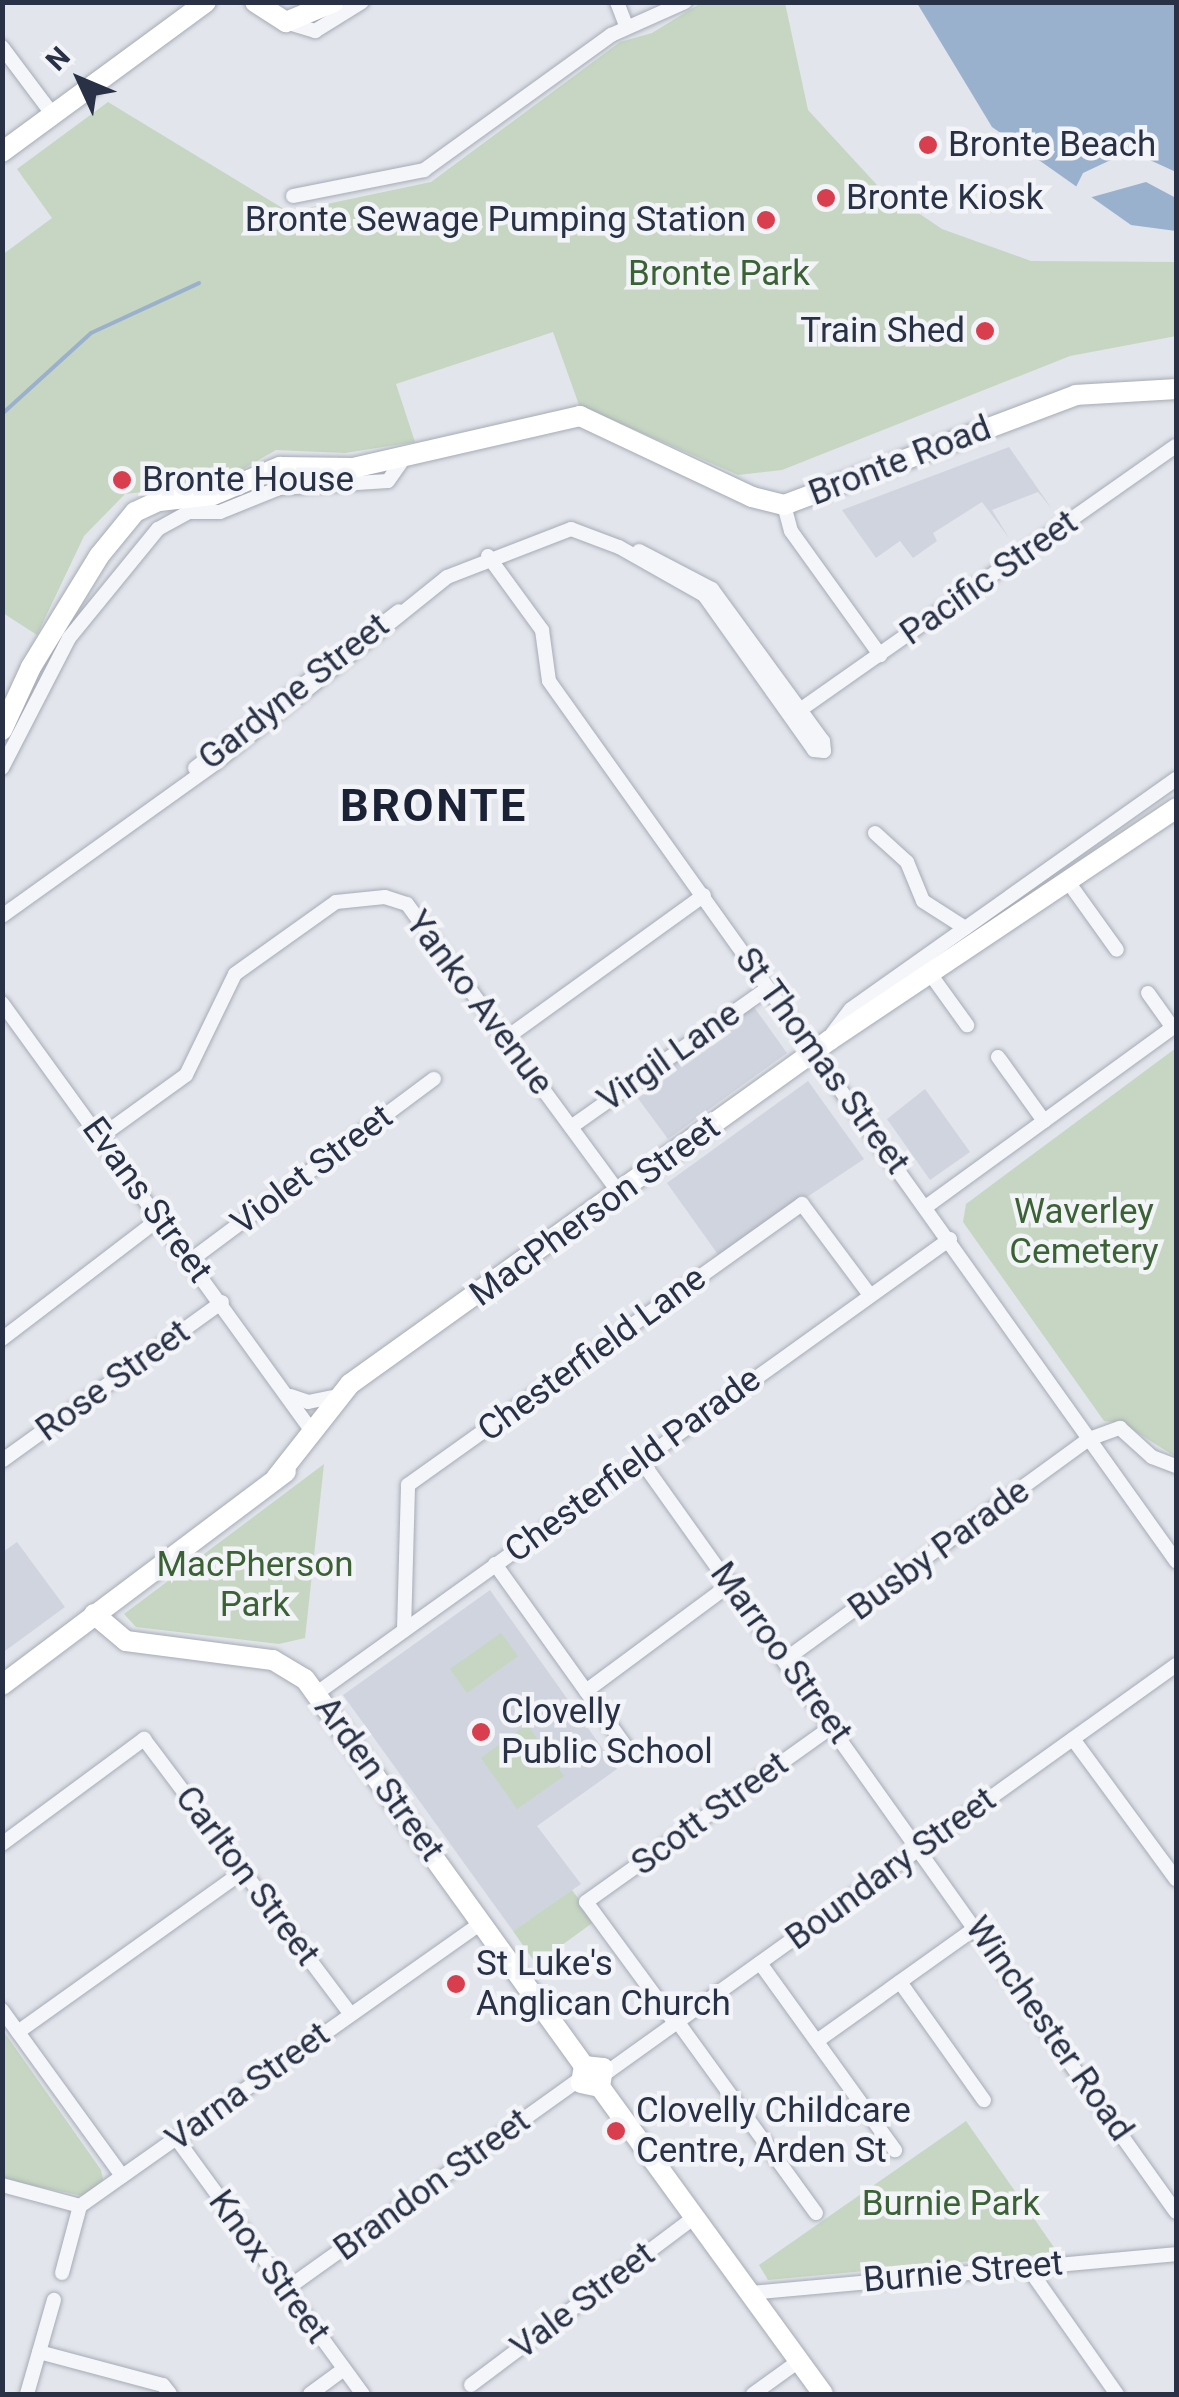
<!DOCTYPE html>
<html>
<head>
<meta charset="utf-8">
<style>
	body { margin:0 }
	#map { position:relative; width:1179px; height:2397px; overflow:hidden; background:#e2e5eb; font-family:Roboto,sans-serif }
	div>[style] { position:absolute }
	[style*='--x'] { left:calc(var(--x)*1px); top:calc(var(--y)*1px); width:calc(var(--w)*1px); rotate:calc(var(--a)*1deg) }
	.built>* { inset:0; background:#d0d4de }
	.green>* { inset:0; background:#c6d6c2 }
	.water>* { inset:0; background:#9ab1ce }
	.pier>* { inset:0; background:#e2e5eb }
	.stream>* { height:4px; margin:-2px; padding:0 2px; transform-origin:2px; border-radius:2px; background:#9ab1ce }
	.roads { filter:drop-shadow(0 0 2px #a6abb6) drop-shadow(0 0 2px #a6abb6) }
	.street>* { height:14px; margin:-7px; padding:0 7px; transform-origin:7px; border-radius:7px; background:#f5f6f9 }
	.secondary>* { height:20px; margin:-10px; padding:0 10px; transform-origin:10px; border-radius:10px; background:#fff }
	.dots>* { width:28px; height:28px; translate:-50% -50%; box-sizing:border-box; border:5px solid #f2f4f8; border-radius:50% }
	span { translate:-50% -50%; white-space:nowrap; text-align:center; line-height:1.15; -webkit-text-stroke:9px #f2f4f8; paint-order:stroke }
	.poi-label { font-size:35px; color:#283145 }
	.left { translate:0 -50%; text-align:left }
	.right { translate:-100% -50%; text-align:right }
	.park-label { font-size:35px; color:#3b6235 }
	.street-label { font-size:35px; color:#283145 }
	.district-label { font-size:45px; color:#1b2236; font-weight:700; letter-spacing:2.5px }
	.frame { position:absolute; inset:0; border:5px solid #283145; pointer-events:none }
	.north { position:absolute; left:30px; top:30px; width:100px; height:100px; -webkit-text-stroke:8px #f2f4f8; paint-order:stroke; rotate:314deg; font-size:28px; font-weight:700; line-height:40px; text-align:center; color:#283145 }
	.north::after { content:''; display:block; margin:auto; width:35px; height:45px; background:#283145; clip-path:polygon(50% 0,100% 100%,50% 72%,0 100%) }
</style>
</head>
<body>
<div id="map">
	<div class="built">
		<i style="clip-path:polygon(1009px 447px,1052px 509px,1038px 492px,992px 510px,1009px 538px,982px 502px,933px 533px,937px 541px,913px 558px,900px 541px,876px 558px,842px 510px)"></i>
		<i style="clip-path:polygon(751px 1003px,787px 1053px,668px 1139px,631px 1089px)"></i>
		<i style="clip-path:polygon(808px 1081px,864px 1159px,719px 1256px,667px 1183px)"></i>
		<i style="clip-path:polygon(925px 1089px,970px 1152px,930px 1180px,887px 1119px)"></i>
		<i style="clip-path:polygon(17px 1542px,65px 1607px,5px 1651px,3px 1552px)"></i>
		<i style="clip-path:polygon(490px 1590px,617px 1769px,537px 1826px,581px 1884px,513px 1931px,343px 1695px)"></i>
	</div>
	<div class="green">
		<i style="clip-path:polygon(701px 3px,785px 3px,808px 110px,877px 185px,942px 229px,1031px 261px,1176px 262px,1176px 336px,1070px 356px,782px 470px,738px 475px,579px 405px,553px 332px,396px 384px,415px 442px,345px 453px,276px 450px,217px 484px,125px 494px,84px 536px,37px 635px,3px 613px,2px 255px,52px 218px,17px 169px,108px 102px,289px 212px,431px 182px,620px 42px,652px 33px)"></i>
		<i style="clip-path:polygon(1176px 1048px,1176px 1457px,1122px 1423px,1104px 1421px,963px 1222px,966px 1204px)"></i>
		<i style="clip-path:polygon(324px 1464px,305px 1638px,279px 1644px,136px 1627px,124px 1614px)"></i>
		<i style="clip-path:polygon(501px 1633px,518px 1656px,467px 1693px,450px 1669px)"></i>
		<i style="clip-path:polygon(527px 1724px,564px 1776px,517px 1809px,481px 1758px)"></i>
		<i style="clip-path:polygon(572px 1890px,595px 1921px,536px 1964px,513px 1931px)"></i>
		<i style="clip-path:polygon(2px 2029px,101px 2170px,103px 2180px,83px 2196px,3px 2179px)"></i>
		<i style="clip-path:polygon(966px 2121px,1058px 2253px,768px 2280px,759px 2265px)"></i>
	</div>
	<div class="water">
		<i style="clip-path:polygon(917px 3px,1176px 3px,1176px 231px,1131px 225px,992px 127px)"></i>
	</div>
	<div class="pier">
		<i style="clip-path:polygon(1141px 156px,1176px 172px,1176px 198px,1146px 182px,1085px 199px,1074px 191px,1083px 173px,1115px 158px)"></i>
	</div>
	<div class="stream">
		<i style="--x:2;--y:414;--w:120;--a:-42.3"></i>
		<i style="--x:91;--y:333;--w:119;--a:-24.8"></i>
	</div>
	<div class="roads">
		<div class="street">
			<i style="--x:617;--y:2;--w:26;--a:69"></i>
			<i style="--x:279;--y:20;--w:38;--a:17"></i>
			<i style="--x:315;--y:31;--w:55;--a:-31.7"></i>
			<i style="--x:2;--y:47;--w:85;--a:53.1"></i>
			<i style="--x:293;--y:196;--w:134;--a:-11.2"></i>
			<i style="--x:424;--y:170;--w:231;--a:-35.8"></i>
			<i style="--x:611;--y:35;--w:81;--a:-24"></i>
			<i style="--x:784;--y:505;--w:27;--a:75"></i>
			<i style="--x:791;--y:531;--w:153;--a:54.3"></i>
			<i style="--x:639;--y:551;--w:82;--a:27.5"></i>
			<i style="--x:712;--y:589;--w:188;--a:53.9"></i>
			<i style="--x:823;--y:741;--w:10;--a:84"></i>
			<i style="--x:488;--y:556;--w:92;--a:53.9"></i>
			<i style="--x:542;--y:630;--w:51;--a:82.2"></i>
			<i style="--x:549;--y:681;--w:1081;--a:54.53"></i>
			<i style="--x:800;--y:710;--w:459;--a:-35.1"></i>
			<i style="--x:2;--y:768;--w:146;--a:-62.7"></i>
			<i style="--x:69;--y:638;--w:141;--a:-50.8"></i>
			<i style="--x:158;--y:529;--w:35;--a:-29"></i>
			<i style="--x:189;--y:512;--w:31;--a:0"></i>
			<i style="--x:220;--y:512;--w:64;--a:-22.1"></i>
			<i style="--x:279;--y:488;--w:109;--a:-3.7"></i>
			<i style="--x:388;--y:481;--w:28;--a:-55"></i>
			<i style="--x:195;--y:768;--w:257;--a:-37.6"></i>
			<i style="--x:875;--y:833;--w:43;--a:42.2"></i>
			<i style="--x:907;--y:862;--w:42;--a:67.7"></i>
			<i style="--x:923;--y:901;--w:50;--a:32.7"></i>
			<i style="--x:1069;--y:883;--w:82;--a:54.4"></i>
			<i style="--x:2;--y:916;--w:264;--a:-35.6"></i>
			<i style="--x:217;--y:762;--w:295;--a:-38.8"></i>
			<i style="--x:447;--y:577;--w:133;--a:-21.2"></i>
			<i style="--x:571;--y:529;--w:51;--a:20.6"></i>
			<i style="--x:619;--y:547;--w:98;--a:29.5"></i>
			<i style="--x:704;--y:595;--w:190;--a:54.6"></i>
			<i style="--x:814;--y:750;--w:10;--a:6"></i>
			<i style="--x:931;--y:975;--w:62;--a:54.2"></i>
			<i style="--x:1148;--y:993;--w:43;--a:54.5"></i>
			<i style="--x:2;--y:1003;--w:527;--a:54.11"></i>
			<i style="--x:832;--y:1034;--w:31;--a:-53"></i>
			<i style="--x:851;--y:1009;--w:398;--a:-35.3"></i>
			<i style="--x:506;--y:1038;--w:244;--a:-35.8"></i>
			<i style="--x:998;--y:1057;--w:79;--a:54.3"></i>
			<i style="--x:571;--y:1127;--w:241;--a:-35.2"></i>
			<i style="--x:100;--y:1137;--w:106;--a:-35.8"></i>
			<i style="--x:186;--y:1075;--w:112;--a:-64.1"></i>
			<i style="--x:235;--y:974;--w:124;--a:-35.5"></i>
			<i style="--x:336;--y:902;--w:49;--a:-5.8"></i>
			<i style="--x:385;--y:897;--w:23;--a:18"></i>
			<i style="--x:407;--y:904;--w:360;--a:53.7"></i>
			<i style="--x:927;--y:1206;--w:308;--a:-36"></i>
			<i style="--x:191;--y:1260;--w:303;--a:-36.7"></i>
			<i style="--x:2;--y:1339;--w:199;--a:-37.4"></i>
			<i style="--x:291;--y:1396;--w:18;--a:19"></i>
			<i style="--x:308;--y:1402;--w:25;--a:-11"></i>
			<i style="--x:640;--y:1459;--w:924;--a:54.56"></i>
			<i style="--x:3;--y:1460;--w:270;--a:-35.8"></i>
			<i style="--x:495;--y:1564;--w:225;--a:54.4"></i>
			<i style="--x:404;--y:1630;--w:145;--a:-88.4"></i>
			<i style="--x:408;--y:1485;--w:484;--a:-35.5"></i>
			<i style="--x:802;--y:1204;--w:112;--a:53.3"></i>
			<i style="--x:786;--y:1659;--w:374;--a:-36"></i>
			<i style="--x:1089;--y:1439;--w:33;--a:-20"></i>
			<i style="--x:1120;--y:1428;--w:43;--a:42.2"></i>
			<i style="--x:1152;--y:1457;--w:26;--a:21"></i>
			<i style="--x:586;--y:1691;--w:182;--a:-36.5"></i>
			<i style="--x:317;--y:1693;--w:779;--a:-35.65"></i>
			<i style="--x:1073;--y:1739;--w:174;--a:53.7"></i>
			<i style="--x:2;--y:1844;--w:177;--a:-36.5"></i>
			<i style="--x:144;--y:1739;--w:343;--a:53.1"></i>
			<i style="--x:760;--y:1963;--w:231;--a:54.2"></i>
			<i style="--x:900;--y:1982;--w:145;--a:54.6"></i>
			<i style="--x:2;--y:2010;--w:205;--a:54.1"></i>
			<i style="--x:677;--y:2021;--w:237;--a:54.1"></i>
			<i style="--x:675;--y:2023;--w:150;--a:-126.3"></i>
			<i style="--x:586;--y:1902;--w:305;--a:-35.5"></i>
			<i style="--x:18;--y:2032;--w:275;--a:-35.5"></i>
			<i style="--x:817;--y:2041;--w:198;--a:-35.5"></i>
			<i style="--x:606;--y:2073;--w:701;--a:-35.59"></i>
			<i style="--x:176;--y:2138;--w:317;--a:53.9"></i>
			<i style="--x:2;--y:2185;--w:81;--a:15.1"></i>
			<i style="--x:80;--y:2206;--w:492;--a:-35.2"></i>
			<i style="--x:1029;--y:2269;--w:153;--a:54.9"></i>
			<i style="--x:62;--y:2273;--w:69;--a:-75"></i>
			<i style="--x:285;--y:2290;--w:363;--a:-35.6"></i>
			<i style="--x:750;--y:2293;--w:428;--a:-5.2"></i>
			<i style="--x:39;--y:2352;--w:128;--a:14.9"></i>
			<i style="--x:163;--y:2385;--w:11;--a:52"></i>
			<i style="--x:471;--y:2385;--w:280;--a:-36.9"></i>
			<i style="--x:27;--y:2394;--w:98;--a:-74"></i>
			<i style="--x:310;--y:2394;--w:42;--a:-36.3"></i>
			<i style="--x:753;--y:2394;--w:57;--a:-35.7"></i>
		</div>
		<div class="secondary">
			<i style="--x:255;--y:2;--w:37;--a:33"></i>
			<i style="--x:286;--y:22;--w:52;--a:-22.6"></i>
			<i style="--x:2;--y:152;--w:253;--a:-36.3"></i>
			<i style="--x:2;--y:730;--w:69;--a:-65.3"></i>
			<i style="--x:31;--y:667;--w:130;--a:-58.5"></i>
			<i style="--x:99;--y:556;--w:57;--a:-50.7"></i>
			<i style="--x:135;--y:512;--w:26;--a:-25"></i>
			<i style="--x:159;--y:501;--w:54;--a:-6.3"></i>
			<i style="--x:213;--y:495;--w:73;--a:-22.7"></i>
			<i style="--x:280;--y:467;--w:73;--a:0.8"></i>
			<i style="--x:353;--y:468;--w:233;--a:-12.9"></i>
			<i style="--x:580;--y:416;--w:190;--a:25.2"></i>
			<i style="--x:752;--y:497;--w:33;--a:14"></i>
			<i style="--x:784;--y:505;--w:312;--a:-20.6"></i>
			<i style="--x:1076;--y:395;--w:100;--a:-3.4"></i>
			<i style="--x:276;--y:1478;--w:120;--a:-51.8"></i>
			<i style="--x:350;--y:1384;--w:591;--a:-35.63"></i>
			<i style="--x:830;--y:1040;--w:417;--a:-33.8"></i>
			<i style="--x:94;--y:1614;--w:42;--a:40.2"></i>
			<i style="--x:126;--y:1641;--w:148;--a:7.4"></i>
			<i style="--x:273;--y:1660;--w:37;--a:31"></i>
			<i style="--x:305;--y:1679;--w:477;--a:54.2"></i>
			<i style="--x:2;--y:1685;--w:355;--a:-36.9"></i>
			<i style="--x:584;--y:2066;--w:19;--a:6"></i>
			<i style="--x:603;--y:2068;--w:19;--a:99"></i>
			<i style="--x:584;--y:2066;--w:17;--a:100"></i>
			<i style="--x:581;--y:2083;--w:19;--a:12"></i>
			<i style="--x:600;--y:2087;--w:379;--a:54"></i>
		</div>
	</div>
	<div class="dots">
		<i style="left:928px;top:145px;background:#d93e4e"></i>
		<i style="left:826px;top:198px;background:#d93e4e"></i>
		<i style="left:766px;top:220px;background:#d93e4e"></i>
		<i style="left:985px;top:331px;background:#d93e4e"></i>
		<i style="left:122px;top:480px;background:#d93e4e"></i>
		<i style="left:481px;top:1732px;background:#d93e4e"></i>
		<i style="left:456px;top:1984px;background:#d93e4e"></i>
		<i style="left:616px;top:2131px;background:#d93e4e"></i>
	</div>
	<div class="poi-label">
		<span class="left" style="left:948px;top:145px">Bronte Beach</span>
		<span class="left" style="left:846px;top:198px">Bronte Kiosk</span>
		<span class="right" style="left:746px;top:220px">Bronte Sewage Pumping Station</span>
		<span class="right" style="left:965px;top:331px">Train Shed</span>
		<span class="left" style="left:142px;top:480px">Bronte House</span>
		<span class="left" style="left:501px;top:1732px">Clovelly<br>Public School</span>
		<span class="left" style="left:476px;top:1984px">St Luke's<br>Anglican Church</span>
		<span class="left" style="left:636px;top:2131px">Clovelly Childcare<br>Centre, Arden St</span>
	</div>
	<div class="park-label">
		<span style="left:719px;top:274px">Bronte Park</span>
		<span style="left:1084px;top:1232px">Waverley<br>Cemetery</span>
		<span style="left:255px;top:1585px">MacPherson<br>Park</span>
		<span style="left:951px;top:2204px">Burnie Park</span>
	</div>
	<div class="street-label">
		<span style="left:900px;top:461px;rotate:-21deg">Bronte Road</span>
		<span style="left:989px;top:578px;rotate:-35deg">Pacific Street</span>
		<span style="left:294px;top:692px;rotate:-38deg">Gardyne Street</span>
		<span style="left:479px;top:1003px;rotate:53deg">Yanko Avenue</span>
		<span style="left:669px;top:1057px;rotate:-35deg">Virgil Lane</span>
		<span style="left:822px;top:1061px;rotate:54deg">St Thomas Street</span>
		<span style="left:312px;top:1170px;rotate:-37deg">Violet Street</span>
		<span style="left:147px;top:1200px;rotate:54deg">Evans Street</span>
		<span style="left:595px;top:1211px;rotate:-36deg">MacPherson Street</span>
		<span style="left:592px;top:1354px;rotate:-36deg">Chesterfield Lane</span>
		<span style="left:113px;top:1381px;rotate:-36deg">Rose Street</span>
		<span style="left:633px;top:1465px;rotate:-36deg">Chesterfield Parade</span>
		<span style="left:939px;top:1550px;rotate:-36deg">Busby Parade</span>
		<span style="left:781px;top:1653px;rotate:54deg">Marroo Street</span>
		<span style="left:379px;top:1779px;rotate:54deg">Arden Street</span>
		<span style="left:710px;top:1814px;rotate:-36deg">Scott Street</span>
		<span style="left:891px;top:1869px;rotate:-36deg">Boundary Street</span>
		<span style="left:247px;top:1876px;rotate:53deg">Carlton Street</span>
		<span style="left:1049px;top:2029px;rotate:55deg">Winchester Road</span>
		<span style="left:248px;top:2087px;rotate:-36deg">Varna Street</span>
		<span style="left:432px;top:2185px;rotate:-36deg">Brandon Street</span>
		<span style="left:269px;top:2267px;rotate:54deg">Knox Street</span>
		<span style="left:963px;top:2272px;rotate:-5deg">Burnie Street</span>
		<span style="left:583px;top:2301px;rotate:-37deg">Vale Street</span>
	</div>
	<div class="district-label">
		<span style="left:434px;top:806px">BRONTE</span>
	</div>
	<div class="frame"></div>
	<div class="north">N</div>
</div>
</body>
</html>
